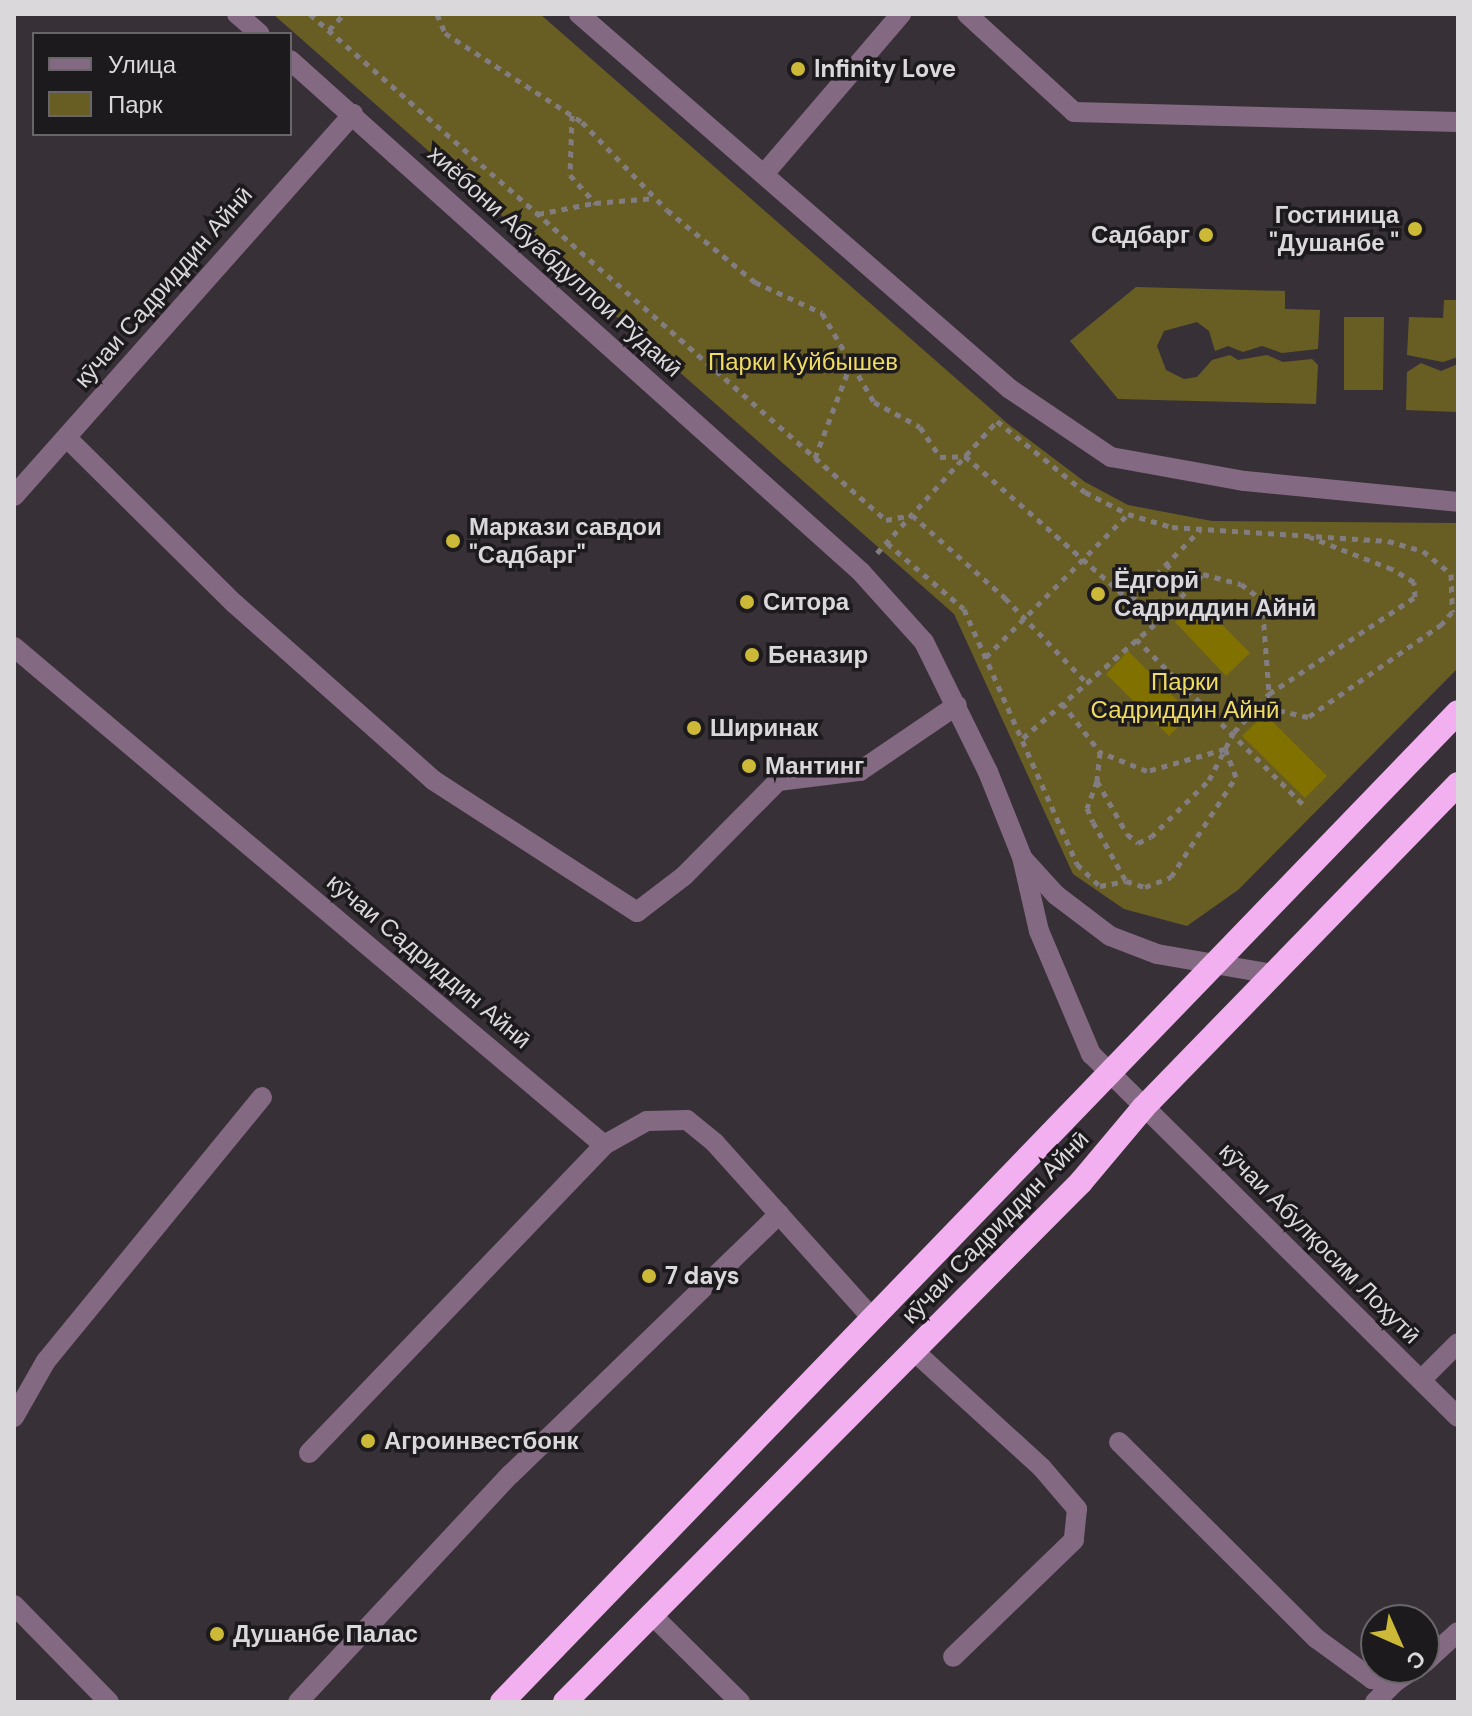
<!DOCTYPE html>
<html>
<head>
<meta charset="utf-8">
<style>
	body { margin:0 }
	#map { position:relative; width:1472px; height:1716px; overflow:hidden; background:#373137; font-family:"DM Sans",sans-serif }
	div>[style] { position:absolute }
	[style*='--x'] { left:calc(var(--x)*1px); top:calc(var(--y)*1px); width:calc(var(--w)*1px); rotate:calc(var(--a)*1deg) }
	.green>* { inset:0; background:#685e24 }
	.water>* { inset:0; background:#807101 }
	.path>* { height:5px; margin-top:-2.5px; transform-origin:0; background:repeating-linear-gradient(90deg,#817d81 0 6px,transparent 0 12px) }
	.minor>* { height:20px; margin:-10px; padding:0 10px; transform-origin:10px; border-radius:10px; background:#846982 }
	.highway>* { height:24px; margin:-12px; padding:0 12px; transform-origin:12px; border-radius:12px; background:#f3b0f0 }
	.dots>* { width:22px; height:22px; translate:-50% -50%; box-sizing:border-box; border:4px solid #1d1a1d; border-radius:50% }
	span { translate:-50% -50%; white-space:nowrap; text-align:center; line-height:1.15; -webkit-text-stroke:7px #1d1a1d; paint-order:stroke }
	.poi-label { font-size:24px; color:#dbd8db; font-weight:700 }
	.left { translate:0 -50%; text-align:left }
	.right { translate:-100% -50%; text-align:right }
	.street-label { font-size:24px; color:#dbd8db }
	.park-label { font-size:24px; color:#f1dc62 }
	.frame { position:absolute; inset:0; border:16px solid #dbd8db; pointer-events:none }
	.legend { position:absolute; left:32px; top:32px; width:260px; height:104px; box-sizing:border-box; background:#1d1a1d; border:2px solid #696669; margin:0; padding:10px 14px; list-style:none; font-size:24px; color:#dbd8db }
	.legend li { display:flex; align-items:center; gap:16px; height:40px }
	.legend b { width:40px; border:2px solid #696669 }
	.north { position:absolute; left:1360px; top:1604px; width:80px; height:80px; box-sizing:border-box; background:#1d1a1d; border:2px solid #696669; border-radius:50%; rotate:135deg; font-size:22px; font-weight:700; line-height:32px; text-align:center; color:#dbd8db }
	.north::after { content:''; display:block; margin:auto; width:28px; height:36px; background:#cdb938; clip-path:polygon(50% 0,100% 100%,50% 72%,0 100%) }
</style>
</head>
<body>
<div id="map">
	<div class="green">
		<i style="clip-path:polygon(273px 14px,540px 14px,1008px 424px,1085px 482px,1128px 505px,1212px 521px,1458px 523px,1458px 668px,1238px 890px,1187px 926px,1124px 909px,1073px 874px,954px 614px)"></i>
		<i style="clip-path:polygon(1136px 287px,1285px 291px,1285px 309px,1320px 310px,1318px 349px,1282px 353px,1262px 346px,1243px 352px,1228px 346px,1215px 351px,1209px 331px,1197px 322px,1164px 331px,1157px 346px,1166px 370px,1184px 379px,1197px 377px,1212px 360px,1230px 355px,1238px 360px,1267px 355px,1283px 362px,1312px 359px,1318px 365px,1316px 404px,1118px 399px,1070px 341px)"></i>
		<i style="clip-path:polygon(1444px 300px,1458px 300px,1458px 357px,1443px 362px,1407px 355px,1409px 317px,1443px 318px)"></i>
		<i style="clip-path:polygon(1344px 317px,1384px 317px,1383px 390px,1344px 390px)"></i>
		<i style="clip-path:polygon(1421px 363px,1441px 371px,1458px 364px,1458px 412px,1406px 410px,1407px 372px)"></i>
	</div>
	<div class="water">
		<i style="clip-path:polygon(1198px 600px,1250px 653px,1226px 676px,1175px 622px)"></i>
		<i style="clip-path:polygon(1128px 651px,1191px 714px,1169px 736px,1106px 674px)"></i>
		<i style="clip-path:polygon(1265px 714px,1327px 776px,1305px 798px,1242px 736px)"></i>
	</div>
	<div class="path">
		<i style="--x:310;--y:14;--w:767;--a:41.3"></i>
		<i style="--x:886;--y:520;--w:26;--a:-11"></i>
		<i style="--x:912;--y:515;--w:125;--a:41.7"></i>
		<i style="--x:1005;--y:598;--w:117;--a:46"></i>
		<i style="--x:437;--y:14;--w:21;--a:67"></i>
		<i style="--x:445;--y:33;--w:163;--a:33"></i>
		<i style="--x:582;--y:122;--w:122;--a:46"></i>
		<i style="--x:667;--y:210;--w:114;--a:39.3"></i>
		<i style="--x:755;--y:282;--w:74;--a:24.8"></i>
		<i style="--x:822;--y:313;--w:103;--a:59.7"></i>
		<i style="--x:874;--y:402;--w:52;--a:28.5"></i>
		<i style="--x:920;--y:427;--w:36;--a:56"></i>
		<i style="--x:940;--y:457;--w:25;--a:-2"></i>
		<i style="--x:965;--y:456;--w:254;--a:41.2"></i>
		<i style="--x:329;--y:30;--w:22;--a:-47"></i>
		<i style="--x:572;--y:115;--w:60;--a:91.9"></i>
		<i style="--x:570;--y:175;--w:38;--a:48"></i>
		<i style="--x:595;--y:203;--w:60;--a:-4.8"></i>
		<i style="--x:538;--y:214;--w:57;--a:-11.1"></i>
		<i style="--x:997;--y:421;--w:113;--a:38.9"></i>
		<i style="--x:1085;--y:492;--w:48;--a:27.1"></i>
		<i style="--x:1128;--y:514;--w:46;--a:16.5"></i>
		<i style="--x:1172;--y:527;--w:216;--a:3.7"></i>
		<i style="--x:1388;--y:541;--w:36;--a:16"></i>
		<i style="--x:1423;--y:551;--w:36;--a:39"></i>
		<i style="--x:1451;--y:574;--w:38;--a:88"></i>
		<i style="--x:1452;--y:612;--w:16;--a:130"></i>
		<i style="--x:1442;--y:624;--w:163;--a:145.2"></i>
		<i style="--x:1308;--y:717;--w:49;--a:-167.1"></i>
		<i style="--x:815;--y:458;--w:102;--a:-69.2"></i>
		<i style="--x:887;--y:543;--w:101;--a:40.6"></i>
		<i style="--x:964;--y:609;--w:279;--a:66.1"></i>
		<i style="--x:1077;--y:864;--w:32;--a:44"></i>
		<i style="--x:1100;--y:886;--w:26;--a:-11"></i>
		<i style="--x:877;--y:553;--w:178;--a:-47.7"></i>
		<i style="--x:1166;--y:564;--w:33;--a:45"></i>
		<i style="--x:1131;--y:600;--w:98;--a:-45.4"></i>
		<i style="--x:1136;--y:639;--w:238;--a:44.7"></i>
		<i style="--x:986;--y:657;--w:202;--a:-45.2"></i>
		<i style="--x:1062;--y:703;--w:62;--a:52.2"></i>
		<i style="--x:1100;--y:752;--w:29;--a:96"></i>
		<i style="--x:1097;--y:781;--w:61;--a:60.5"></i>
		<i style="--x:1127;--y:834;--w:14;--a:39"></i>
		<i style="--x:1138;--y:843;--w:14;--a:-25"></i>
		<i style="--x:1151;--y:837;--w:81;--a:-44.5"></i>
		<i style="--x:1209;--y:780;--w:54;--a:-62.5"></i>
		<i style="--x:1234;--y:732;--w:52;--a:-47.4"></i>
		<i style="--x:1269;--y:694;--w:175;--a:-33.6"></i>
		<i style="--x:1415;--y:597;--w:15;--a:-94"></i>
		<i style="--x:1414;--y:582;--w:26;--a:-149"></i>
		<i style="--x:1392;--y:569;--w:88;--a:-158.7"></i>
		<i style="--x:1023;--y:738;--w:176;--a:-40.8"></i>
		<i style="--x:1156;--y:623;--w:68;--a:-46.2"></i>
		<i style="--x:1203;--y:574;--w:39;--a:15"></i>
		<i style="--x:1241;--y:584;--w:26;--a:37"></i>
		<i style="--x:1262;--y:600;--w:94;--a:85.7"></i>
		<i style="--x:1097;--y:781;--w:29;--a:110"></i>
		<i style="--x:1087;--y:808;--w:15;--a:67"></i>
		<i style="--x:1093;--y:822;--w:68;--a:60.8"></i>
		<i style="--x:1126;--y:881;--w:20;--a:18"></i>
		<i style="--x:1145;--y:887;--w:28;--a:-21"></i>
		<i style="--x:1171;--y:877;--w:119;--a:-57"></i>
		<i style="--x:1236;--y:777;--w:30;--a:-111"></i>
		<i style="--x:1225;--y:749;--w:81;--a:164.2"></i>
		<i style="--x:1147;--y:771;--w:51;--a:-158"></i>
	</div>
	<div class="minor">
		<i style="--x:237;--y:14;--w:30;--a:41"></i>
		<i style="--x:579;--y:14;--w:571;--a:41.03"></i>
		<i style="--x:1010;--y:389;--w:122;--a:34"></i>
		<i style="--x:1111;--y:457;--w:136;--a:10.2"></i>
		<i style="--x:1245;--y:481;--w:214;--a:5.6"></i>
		<i style="--x:967;--y:14;--w:145;--a:42.5"></i>
		<i style="--x:1074;--y:112;--w:384;--a:1.5"></i>
		<i style="--x:290;--y:60;--w:767;--a:41.88"></i>
		<i style="--x:861;--y:572;--w:94;--a:48"></i>
		<i style="--x:924;--y:642;--w:145;--a:63.8"></i>
		<i style="--x:988;--y:772;--w:92;--a:68.2"></i>
		<i style="--x:1022;--y:857;--w:76;--a:77.1"></i>
		<i style="--x:1039;--y:931;--w:134;--a:67.1"></i>
		<i style="--x:1091;--y:1054;--w:516;--a:44.69"></i>
		<i style="--x:764;--y:174;--w:211;--a:-49.4"></i>
		<i style="--x:67;--y:438;--w:236;--a:44.7"></i>
		<i style="--x:235;--y:604;--w:265;--a:41.6"></i>
		<i style="--x:433;--y:780;--w:243;--a:32.9"></i>
		<i style="--x:637;--y:912;--w:59;--a:-37.5"></i>
		<i style="--x:684;--y:876;--w:134;--a:-45.3"></i>
		<i style="--x:778;--y:781;--w:83;--a:-7"></i>
		<i style="--x:860;--y:771;--w:117;--a:-34.2"></i>
		<i style="--x:14;--y:496;--w:511;--a:-48.41"></i>
		<i style="--x:14;--y:647;--w:772;--a:40.17"></i>
		<i style="--x:604;--y:1145;--w:49;--a:-29.2"></i>
		<i style="--x:647;--y:1121;--w:40;--a:-1.4"></i>
		<i style="--x:687;--y:1120;--w:36;--a:39"></i>
		<i style="--x:715;--y:1143;--w:237;--a:48.1"></i>
		<i style="--x:1024;--y:860;--w:47;--a:47.6"></i>
		<i style="--x:1056;--y:895;--w:68;--a:37.2"></i>
		<i style="--x:1110;--y:936;--w:50;--a:21"></i>
		<i style="--x:1157;--y:954;--w:118;--a:9.8"></i>
		<i style="--x:914;--y:1351;--w:173;--a:42.4"></i>
		<i style="--x:1042;--y:1468;--w:54;--a:49.5"></i>
		<i style="--x:1077;--y:1509;--w:31;--a:96"></i>
		<i style="--x:1074;--y:1540;--w:168;--a:136"></i>
		<i style="--x:1421;--y:1380;--w:52;--a:-45"></i>
		<i style="--x:14;--y:1417;--w:64;--a:-60.3"></i>
		<i style="--x:46;--y:1361;--w:341;--a:-50.7"></i>
		<i style="--x:1119;--y:1442;--w:279;--a:44.9"></i>
		<i style="--x:1317;--y:1639;--w:68;--a:36"></i>
		<i style="--x:1372;--y:1679;--w:23;--a:7"></i>
		<i style="--x:1395;--y:1682;--w:25;--a:-34"></i>
		<i style="--x:309;--y:1453;--w:426;--a:-46.2"></i>
		<i style="--x:14;--y:1605;--w:136;--a:45.6"></i>
		<i style="--x:652;--y:1615;--w:124;--a:44.7"></i>
		<i style="--x:1424;--y:1663;--w:46;--a:-42.4"></i>
		<i style="--x:298;--y:1702;--w:311;--a:-47"></i>
		<i style="--x:510;--y:1475;--w:375;--a:-44.1"></i>
		<i style="--x:1375;--y:1702;--w:28;--a:-45"></i>
	</div>
	<div class="highway">
		<i style="--x:502;--y:1702;--w:1376;--a:-46"></i>
		<i style="--x:565;--y:1702;--w:733;--a:-45.22"></i>
		<i style="--x:1081;--y:1182;--w:97;--a:-50"></i>
		<i style="--x:1143;--y:1108;--w:452;--a:-45.8"></i>
	</div>
	<div class="dots">
		<i style="left:798px;top:69px;background:#cdb938"></i>
		<i style="left:1415px;top:229px;background:#cdb938"></i>
		<i style="left:1206px;top:235px;background:#cdb938"></i>
		<i style="left:453px;top:541px;background:#cdb938"></i>
		<i style="left:1098px;top:594px;background:#cdb938"></i>
		<i style="left:747px;top:602px;background:#cdb938"></i>
		<i style="left:752px;top:655px;background:#cdb938"></i>
		<i style="left:694px;top:728px;background:#cdb938"></i>
		<i style="left:749px;top:766px;background:#cdb938"></i>
		<i style="left:649px;top:1276px;background:#cdb938"></i>
		<i style="left:368px;top:1441px;background:#cdb938"></i>
		<i style="left:217px;top:1634px;background:#cdb938"></i>
	</div>
	<div class="poi-label">
		<span class="left" style="left:814px;top:69px">Infinity Love</span>
		<span class="right" style="left:1399px;top:229px">Гостиница<br>"Душанбе "</span>
		<span class="right" style="left:1190px;top:235px">Садбарг</span>
		<span class="left" style="left:469px;top:541px">Маркази савдои<br>"Садбарг"</span>
		<span class="left" style="left:1114px;top:594px">Ёдгорӣ<br>Садриддин Айнӣ</span>
		<span class="left" style="left:763px;top:602px">Ситора</span>
		<span class="left" style="left:768px;top:655px">Беназир</span>
		<span class="left" style="left:710px;top:728px">Ширинак</span>
		<span class="left" style="left:765px;top:766px">Мантинг</span>
		<span class="left" style="left:665px;top:1276px">7 days</span>
		<span class="left" style="left:384px;top:1441px">Агроинвестбонк</span>
		<span class="left" style="left:233px;top:1634px">Душанбе Палас</span>
	</div>
	<div class="street-label">
		<span style="left:555px;top:261px;rotate:42deg">хиёбони Абуабдуллои Рӯдакӣ</span>
		<span style="left:163px;top:287px;rotate:-49deg">кӯчаи Садриддин Айнӣ</span>
		<span style="left:429px;top:961px;rotate:40deg">кӯчаи Садриддин Айнӣ</span>
		<span style="left:995px;top:1227px;rotate:-46deg">кӯчаи Садриддин Айнӣ</span>
		<span style="left:1320px;top:1243px;rotate:45deg">кӯчаи Абулқосим Лоҳутӣ</span>
	</div>
	<div class="park-label">
		<span style="left:803px;top:362px">Парки Куйбышев</span>
		<span style="left:1185px;top:696px">Парки<br>Садриддин Айнӣ</span>
	</div>
	<div class="frame"></div>
	<ul class="legend">
	<li><b style="height:10px;background:#846982"></b>Улица</li>
	<li><b style="height:22px;background:#685e24"></b>Парк</li>
	</ul>
	<div class="north">С</div>
</div>
</body>
</html>
